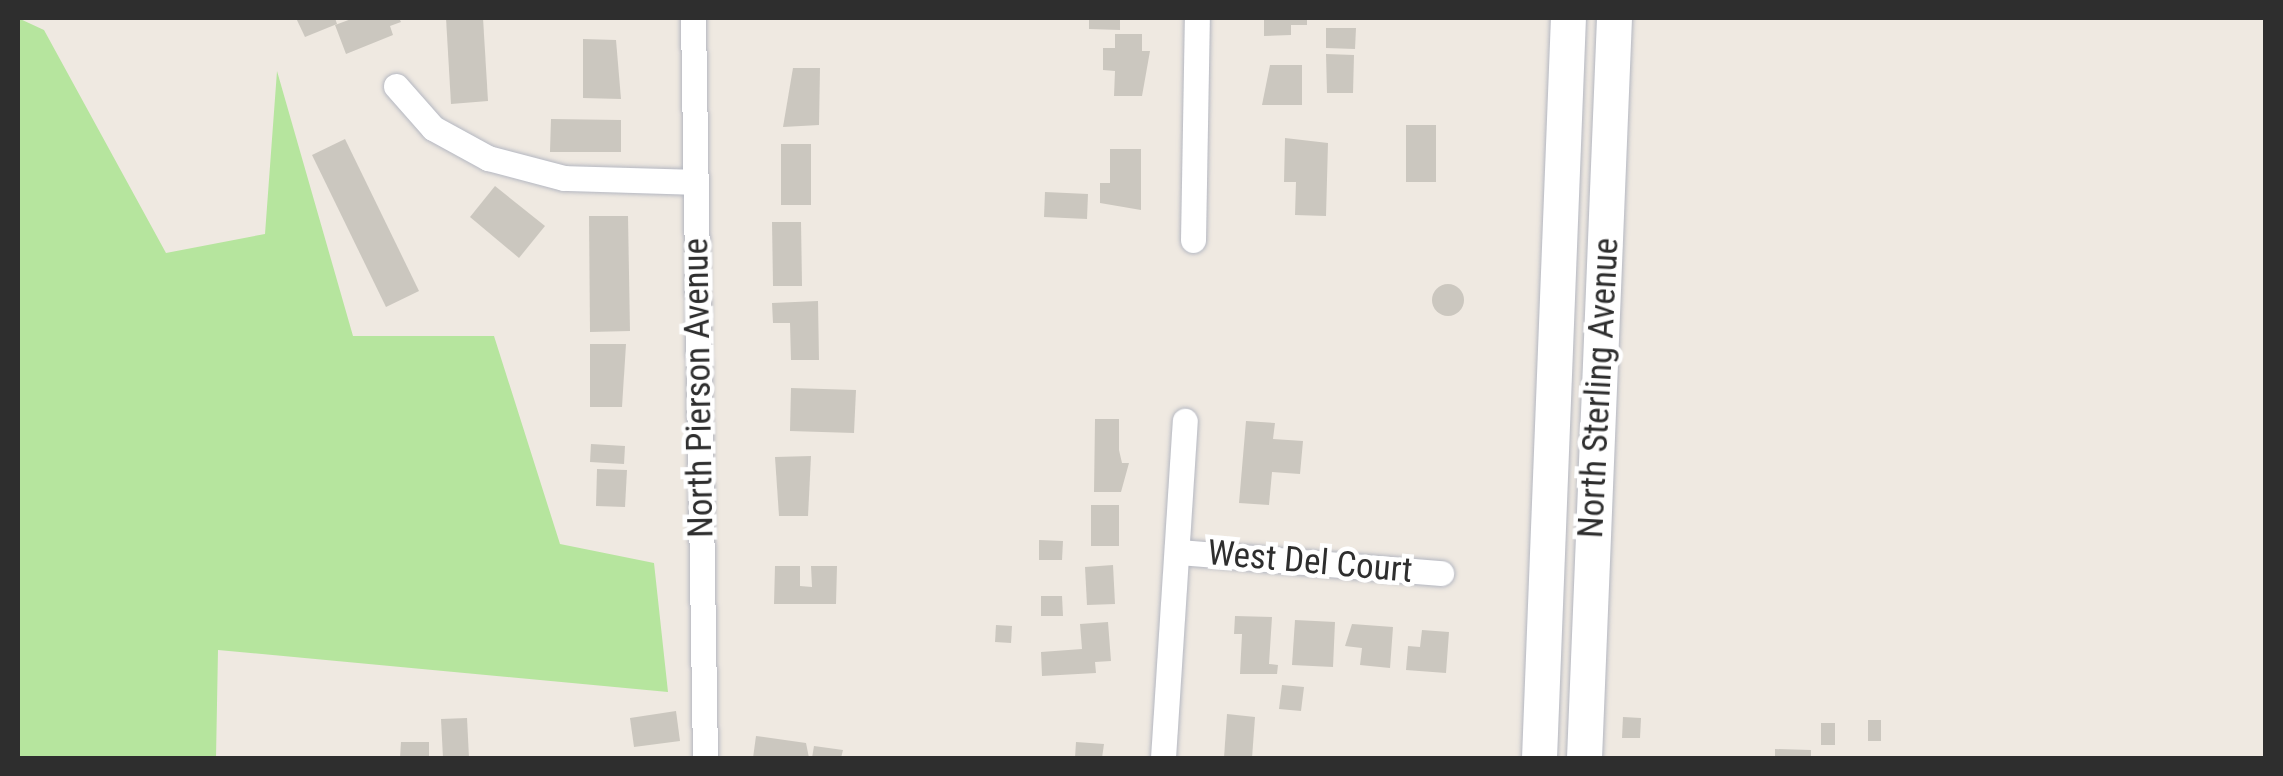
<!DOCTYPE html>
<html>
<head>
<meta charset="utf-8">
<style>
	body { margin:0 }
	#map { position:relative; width:2283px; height:776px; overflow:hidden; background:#efe9e1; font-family:"Roboto Condensed",sans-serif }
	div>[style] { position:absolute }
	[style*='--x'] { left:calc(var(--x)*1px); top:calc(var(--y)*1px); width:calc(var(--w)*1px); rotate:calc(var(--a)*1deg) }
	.green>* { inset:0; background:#b6e59e }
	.building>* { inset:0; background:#cbc7bf }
	.round { border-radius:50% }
	.roads { filter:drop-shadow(0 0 2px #b4b7c1) drop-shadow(0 0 2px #b4b7c1) }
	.street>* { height:25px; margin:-12.5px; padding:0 12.5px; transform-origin:12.5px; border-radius:12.5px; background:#fff }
	.secondary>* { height:35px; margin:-17.5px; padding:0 17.5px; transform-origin:17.5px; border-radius:17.5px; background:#fff }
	span { translate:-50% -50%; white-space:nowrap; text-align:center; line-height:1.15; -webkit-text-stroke:9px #fff; paint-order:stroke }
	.street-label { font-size:35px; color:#2e2e2e }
	.frame { position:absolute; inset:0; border:20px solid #2e2e2e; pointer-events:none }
</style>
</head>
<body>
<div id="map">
	<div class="green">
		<i style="clip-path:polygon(18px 18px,44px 30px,166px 253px,265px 234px,277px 71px,353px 336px,494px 336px,560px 544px,654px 563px,668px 692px,218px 650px,216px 758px,18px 758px)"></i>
	</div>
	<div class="building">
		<i style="clip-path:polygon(296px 18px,335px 18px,337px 24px,305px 37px)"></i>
		<i style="clip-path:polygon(354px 18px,399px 18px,401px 22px,390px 26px,393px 35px,346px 54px,335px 25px)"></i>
		<i style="clip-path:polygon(446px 18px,483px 18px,488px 101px,451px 104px)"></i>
		<i style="clip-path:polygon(1089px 18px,1120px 18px,1120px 30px,1089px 29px)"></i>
		<i style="clip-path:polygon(1264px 18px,1307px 18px,1307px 25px,1291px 25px,1291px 35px,1264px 36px)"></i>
		<i style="clip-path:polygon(1326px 28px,1356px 28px,1355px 49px,1326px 48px)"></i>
		<i style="clip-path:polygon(1115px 34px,1142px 34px,1142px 51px,1150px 51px,1142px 96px,1114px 96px,1115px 71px,1103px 70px,1103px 48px,1115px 48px)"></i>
		<i style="clip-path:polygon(583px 39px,616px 40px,621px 99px,583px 98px)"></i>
		<i style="clip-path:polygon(1326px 54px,1354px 55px,1353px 93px,1327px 93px)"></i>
		<i style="clip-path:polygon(1270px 65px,1302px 65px,1302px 105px,1262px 105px)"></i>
		<i style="clip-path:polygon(793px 68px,820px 68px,819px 125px,783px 127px)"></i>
		<i style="clip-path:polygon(551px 119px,621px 120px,621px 152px,550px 152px)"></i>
		<i style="clip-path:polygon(1406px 125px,1436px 125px,1436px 182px,1406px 182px)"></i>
		<i style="clip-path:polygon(1285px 138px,1328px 143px,1326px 216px,1295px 215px,1296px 182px,1284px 182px)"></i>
		<i style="clip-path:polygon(345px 139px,419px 291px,386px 307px,312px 155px)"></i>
		<i style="clip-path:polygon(781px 144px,811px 144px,811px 205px,781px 205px)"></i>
		<i style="clip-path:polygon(1110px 149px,1141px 149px,1141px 210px,1100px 203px,1100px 183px,1110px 183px)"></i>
		<i style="clip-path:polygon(495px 186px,545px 226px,519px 258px,470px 217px)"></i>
		<i style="clip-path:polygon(1045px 192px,1088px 194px,1087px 219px,1044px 217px)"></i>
		<i style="clip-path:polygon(589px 216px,628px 216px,630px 331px,590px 332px)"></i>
		<i style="clip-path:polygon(772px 222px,801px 222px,802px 286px,773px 286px)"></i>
		<i class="round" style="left:1432px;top:284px;width:32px;height:32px"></i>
		<i style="clip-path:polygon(818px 301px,819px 360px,791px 360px,790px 323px,773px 323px,772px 303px)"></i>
		<i style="clip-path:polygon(590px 344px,626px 344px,622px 407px,590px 407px)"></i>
		<i style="clip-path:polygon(791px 388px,856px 390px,854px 433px,790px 431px)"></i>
		<i style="clip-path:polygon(1095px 419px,1119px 419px,1119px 450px,1122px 463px,1129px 463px,1121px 492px,1094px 492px)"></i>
		<i style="clip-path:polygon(1246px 421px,1275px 423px,1273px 439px,1303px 441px,1300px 474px,1272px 472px,1269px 505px,1239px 503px)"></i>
		<i style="clip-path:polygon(591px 444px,625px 446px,624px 464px,590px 462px)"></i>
		<i style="clip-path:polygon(811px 456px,808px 516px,779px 516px,775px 457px)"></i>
		<i style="clip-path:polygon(597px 469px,627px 470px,625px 507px,596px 506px)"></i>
		<i style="clip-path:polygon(1091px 505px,1119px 505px,1119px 546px,1091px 546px)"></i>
		<i style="clip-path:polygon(1039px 540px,1063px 541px,1062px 560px,1039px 560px)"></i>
		<i style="clip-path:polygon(1113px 565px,1115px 604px,1087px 605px,1085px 567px)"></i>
		<i style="clip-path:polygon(775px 566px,800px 566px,800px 586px,812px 587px,811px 566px,837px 566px,836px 604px,774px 604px)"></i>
		<i style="clip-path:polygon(1041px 596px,1062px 596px,1063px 616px,1041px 616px)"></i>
		<i style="clip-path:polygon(1235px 616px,1272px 617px,1269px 664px,1278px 665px,1277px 674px,1240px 674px,1242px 634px,1234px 634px)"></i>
		<i style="clip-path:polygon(1295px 620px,1335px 622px,1333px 667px,1292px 665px)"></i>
		<i style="clip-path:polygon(1108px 622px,1111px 661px,1095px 662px,1096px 673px,1042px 676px,1041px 652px,1082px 649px,1080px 624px)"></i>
		<i style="clip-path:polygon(1352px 624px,1393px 627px,1390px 668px,1360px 665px,1362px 648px,1345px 646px)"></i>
		<i style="clip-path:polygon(996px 625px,1012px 626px,1011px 643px,995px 642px)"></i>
		<i style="clip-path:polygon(1422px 630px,1449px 632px,1446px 673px,1406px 670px,1408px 646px,1420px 647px)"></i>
		<i style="clip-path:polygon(1282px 685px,1304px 687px,1301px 711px,1279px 709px)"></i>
		<i style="clip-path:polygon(676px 711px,680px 741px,634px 747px,630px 718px)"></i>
		<i style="clip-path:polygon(1227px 714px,1255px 717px,1252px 758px,1224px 758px)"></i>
		<i style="clip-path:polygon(1623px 717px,1641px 718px,1640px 738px,1622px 738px)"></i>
		<i style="clip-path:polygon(467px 718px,469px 758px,443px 758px,441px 719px)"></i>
		<i style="clip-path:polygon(1868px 720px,1881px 720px,1881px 741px,1868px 741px)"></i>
		<i style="clip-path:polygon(1821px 723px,1835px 723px,1835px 745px,1821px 745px)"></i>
		<i style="clip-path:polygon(756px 736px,806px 743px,809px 758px,753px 758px)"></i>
		<i style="clip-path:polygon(401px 742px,429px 742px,429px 758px,400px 758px)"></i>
		<i style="clip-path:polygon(1076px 742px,1104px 744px,1102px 758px,1075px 758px)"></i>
		<i style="clip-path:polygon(814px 746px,843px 750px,841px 758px,812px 758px)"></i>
		<i style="clip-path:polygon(1775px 749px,1811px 750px,1811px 758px,1775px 758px)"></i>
	</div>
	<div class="roads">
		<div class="street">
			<i style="--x:693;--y:18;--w:740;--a:89.07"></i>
			<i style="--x:396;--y:86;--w:56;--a:48.6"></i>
			<i style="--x:433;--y:128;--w:63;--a:28.6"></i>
			<i style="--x:488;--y:158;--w:79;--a:14.7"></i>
			<i style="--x:564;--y:178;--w:131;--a:1.7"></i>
			<i style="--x:1193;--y:240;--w:222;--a:-89"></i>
			<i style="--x:1179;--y:552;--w:263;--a:4.6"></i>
			<i style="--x:1163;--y:758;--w:338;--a:-86.3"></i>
		</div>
		<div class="secondary">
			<i style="--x:1539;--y:758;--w:741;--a:-87.76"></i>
			<i style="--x:1584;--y:758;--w:741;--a:-87.68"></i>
		</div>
	</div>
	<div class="street-label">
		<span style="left:699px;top:388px;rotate:-91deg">North Pierson Avenue</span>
		<span style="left:1599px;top:388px;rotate:-87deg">North Sterling Avenue</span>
		<span style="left:1310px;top:562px;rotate:5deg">West Del Court</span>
	</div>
	<div class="frame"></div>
</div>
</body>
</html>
